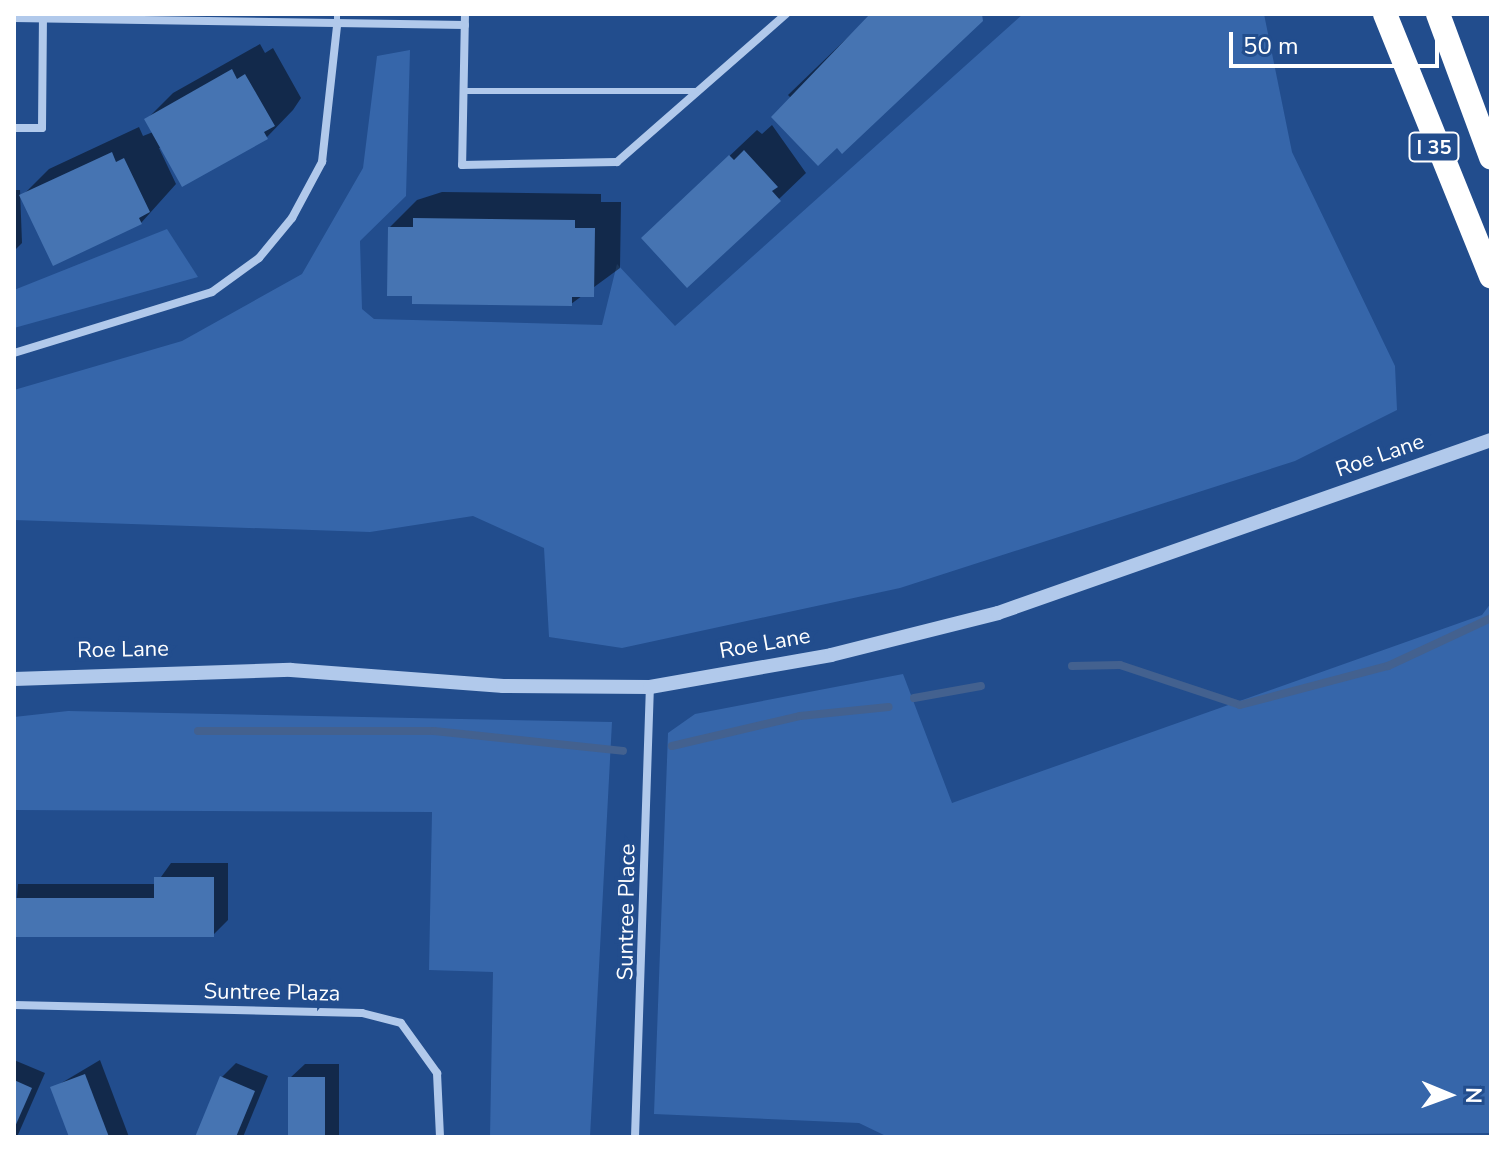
<!DOCTYPE html>
<html>
<head>
<meta charset="utf-8">
<style>
	body { margin:0 }
	#map { position:relative; width:1505px; height:1151px; overflow:hidden; background:#224d8d; font-family:"Nunito Sans",sans-serif }
	div>[style] { position:absolute }
	[style*='--x'] { left:calc(var(--x)*1px); top:calc(var(--y)*1px); width:calc(var(--w)*1px); rotate:calc(var(--a)*1deg) }
	.green>* { inset:0; background:#3666aa }
	.shadow>* { inset:0; background:#0007 }
	.stream>* { height:8px; margin:-4px; padding:0 4px; transform-origin:4px; border-radius:4px; background:#43618f }
	.building>* { inset:0; background:#4674b2 }
	.service>* { height:6px; margin:-3px; padding:0 3px; transform-origin:3px; border-radius:3px; background:#b1c9eb }
	.minor>* { height:8px; margin:-4px; padding:0 4px; transform-origin:4px; border-radius:4px; background:#b1c9eb }
	.tertiary>* { height:14px; margin:-7px; padding:0 7px; transform-origin:7px; border-radius:7px; background:#b1c9eb }
	.motorway>* { height:24px; margin:-12px; padding:0 12px; transform-origin:12px; border-radius:12px; background:#fff }
	span { translate:-50% -50%; white-space:nowrap; text-align:center; line-height:1.15; -webkit-text-stroke:8px #224d8d; paint-order:stroke }
	.shield-label span { padding:2px 6px; background:#224d8d; border:2px solid; border-radius:6px; -webkit-text-stroke-width:0 }
	.shield-label { font-size:20px; color:#fff; font-weight:700 }
	.street-label { font-size:22px; color:#fff }
	.frame { position:absolute; inset:0; border:16px solid #fff; pointer-events:none }
	.north { position:absolute; left:1409px; top:1055px; width:80px; height:80px; -webkit-text-stroke:6px #224d8d; paint-order:stroke; rotate:91deg; font-size:22px; font-weight:700; line-height:32px; text-align:center; color:#fff }
	.north::after { content:''; display:block; margin:auto; width:28px; height:36px; background:#fff; clip-path:polygon(50% 0,100% 100%,50% 72%,0 100%) }
	.scale { position:absolute; left:1229px; top:32px; width:210px; height:36px; box-sizing:border-box; border:4px solid #fff; border-top:0; padding-left:10px; font-size:24px; line-height:28px; white-space:nowrap; color:#fff; -webkit-text-stroke:6px #224d8d; paint-order:stroke }
</style>
</head>
<body>
<div id="map">
	<div class="green">
		<i style="clip-path:polygon(1023px 14px,1264px 14px,1292px 152px,1395px 366px,1397px 410px,1295px 461px,900px 588px,622px 648px,549px 637px,544px 548px,473px 516px,370px 532px,14px 520px,14px 390px,182px 341px,302px 274px,363px 168px,377px 56px,410px 50px,406px 196px,360px 241px,362px 309px,374px 319px,602px 325px,617px 264px,675px 326px)"></i>
		<i style="clip-path:polygon(167px 229px,198px 277px,14px 328px,14px 290px)"></i>
		<i style="clip-path:polygon(1491px 603px,1491px 1133px,888px 1137px,859px 1123px,654px 1114px,668px 733px,695px 714px,903px 674px,952px 803px,1482px 615px)"></i>
		<i style="clip-path:polygon(68px 711px,612px 722px,590px 1137px,490px 1137px,493px 972px,429px 970px,432px 812px,14px 810px,14px 717px)"></i>
	</div>
	<div class="shadow">
		<i style="clip-path:polygon(872px 14px,980px 14px,792px 99px,788px 95px)"></i>
		<i style="clip-path:polygon(260px 44px,265px 53px,273px 48px,301px 98px,293px 110px,267px 137px,159px 148px,176px 184px,141px 223px,22px 196px,49px 169px,139px 127px,143px 136px,153px 132px,146px 120px,173px 93px)"></i>
		<i style="clip-path:polygon(772px 125px,806px 173px,688px 286px,670px 212px,757px 130px,762px 134px)"></i>
		<i style="clip-path:polygon(14px 190px,20px 190px,22px 243px,14px 251px)"></i>
		<i style="clip-path:polygon(442px 192px,601px 194px,601px 202px,621px 202px,620px 268px,571px 304px,414px 294px,390px 227px,417px 200px)"></i>
		<i style="clip-path:polygon(171px 863px,228px 863px,228px 920px,213px 935px,14px 935px,18px 884px,156px 884px)"></i>
		<i style="clip-path:polygon(14px 1060px,45px 1073px,17px 1137px,14px 1137px)"></i>
		<i style="clip-path:polygon(100px 1060px,129px 1137px,71px 1137px,53px 1088px)"></i>
		<i style="clip-path:polygon(236px 1063px,268px 1076px,243px 1137px,197px 1137px,222px 1077px)"></i>
		<i style="clip-path:polygon(305px 1064px,339px 1064px,339px 1137px,290px 1137px,290px 1078px)"></i>
	</div>
	<div class="stream">
		<i style="--x:1072;--y:666;--w:48;--a:-1.2"></i>
		<i style="--x:1120;--y:665;--w:126;--a:18.4"></i>
		<i style="--x:1240;--y:705;--w:153;--a:-14.8"></i>
		<i style="--x:1388;--y:666;--w:114;--a:-25"></i>
		<i style="--x:914;--y:698;--w:68;--a:-10.2"></i>
		<i style="--x:198;--y:731;--w:236;--a:0"></i>
		<i style="--x:434;--y:731;--w:190;--a:6"></i>
		<i style="--x:672;--y:746;--w:131;--a:-13.2"></i>
		<i style="--x:800;--y:716;--w:89;--a:-5.8"></i>
	</div>
	<div class="building">
		<i style="clip-path:polygon(870px 14px,982px 14px,983px 21px,842px 154px,837px 148px,818px 166px,771px 117px)"></i>
		<i style="clip-path:polygon(232px 69px,237px 79px,245px 74px,275px 126px,264px 132px,268px 139px,182px 187px,144px 119px)"></i>
		<i style="clip-path:polygon(744px 150px,778px 187px,772px 191px,781px 201px,687px 288px,641px 238px,729px 155px,734px 160px)"></i>
		<i style="clip-path:polygon(112px 152px,116px 162px,124px 158px,150px 212px,139px 218px,142px 224px,53px 266px,19px 195px)"></i>
		<i style="clip-path:polygon(413px 218px,575px 220px,575px 228px,595px 228px,594px 297px,572px 297px,572px 306px,412px 304px,412px 296px,387px 296px,388px 227px,413px 227px)"></i>
		<i style="clip-path:polygon(154px 877px,214px 877px,214px 937px,14px 937px,14px 898px,154px 898px)"></i>
		<i style="clip-path:polygon(85px 1074px,109px 1137px,69px 1137px,50px 1087px)"></i>
		<i style="clip-path:polygon(220px 1076px,255px 1091px,236px 1137px,195px 1137px)"></i>
		<i style="clip-path:polygon(288px 1077px,325px 1077px,325px 1137px,288px 1137px)"></i>
		<i style="clip-path:polygon(14px 1080px,32px 1088px,14px 1129px)"></i>
	</div>
	<div class="service">
		<i style="--x:337;--y:26;--w:12;--a:-90"></i>
		<i style="--x:464;--y:91;--w:234;--a:0"></i>
	</div>
	<div class="minor">
		<i style="--x:465;--y:14;--w:151;--a:91.1"></i>
		<i style="--x:462;--y:165;--w:155;--a:-1.1"></i>
		<i style="--x:617;--y:162;--w:225;--a:-41.2"></i>
		<i style="--x:14;--y:18;--w:451;--a:0.9"></i>
		<i style="--x:14;--y:128;--w:28;--a:0"></i>
		<i style="--x:42;--y:128;--w:109;--a:-89.5"></i>
		<i style="--x:14;--y:353;--w:207;--a:-17.1"></i>
		<i style="--x:212;--y:292;--w:58;--a:-35.9"></i>
		<i style="--x:259;--y:258;--w:52;--a:-50.5"></i>
		<i style="--x:292;--y:218;--w:64;--a:-61.8"></i>
		<i style="--x:322;--y:162;--w:137;--a:-83.7"></i>
		<i style="--x:14;--y:1005;--w:348;--a:1.3"></i>
		<i style="--x:362;--y:1013;--w:40;--a:14.4"></i>
		<i style="--x:401;--y:1023;--w:62;--a:54.2"></i>
		<i style="--x:437;--y:1073;--w:64;--a:87.3"></i>
		<i style="--x:635;--y:1137;--w:450;--a:-88.1"></i>
	</div>
	<div class="tertiary">
		<i style="--x:14;--y:679;--w:277;--a:-1.9"></i>
		<i style="--x:291;--y:670;--w:213;--a:4.3"></i>
		<i style="--x:503;--y:686;--w:147;--a:0.4"></i>
		<i style="--x:650;--y:687;--w:184;--a:-10"></i>
		<i style="--x:831;--y:655;--w:172;--a:-14.1"></i>
		<i style="--x:998;--y:613;--w:522;--a:-19.34"></i>
	</div>
	<div class="motorway">
		<i style="--x:1385;--y:14;--w:283;--a:68"></i>
		<i style="--x:1438;--y:14;--w:153;--a:69.7"></i>
	</div>
	<div class="shield-label">
		<span style="left:1434px;top:147px">I 35</span>
	</div>
	<div class="street-label">
		<span style="left:1380px;top:456px;rotate:-19deg">Roe Lane</span>
		<span style="left:765px;top:644px;rotate:-10deg">Roe Lane</span>
		<span style="left:123px;top:650px;rotate:-1deg">Roe Lane</span>
		<span style="left:627px;top:912px;rotate:-89deg">Suntree Place</span>
		<span style="left:272px;top:993px;rotate:1deg">Suntree Plaza</span>
	</div>
	<div class="frame"></div>
	<div class="north">N</div>
	<div class="scale">50 m</div>
</div>
</body>
</html>
